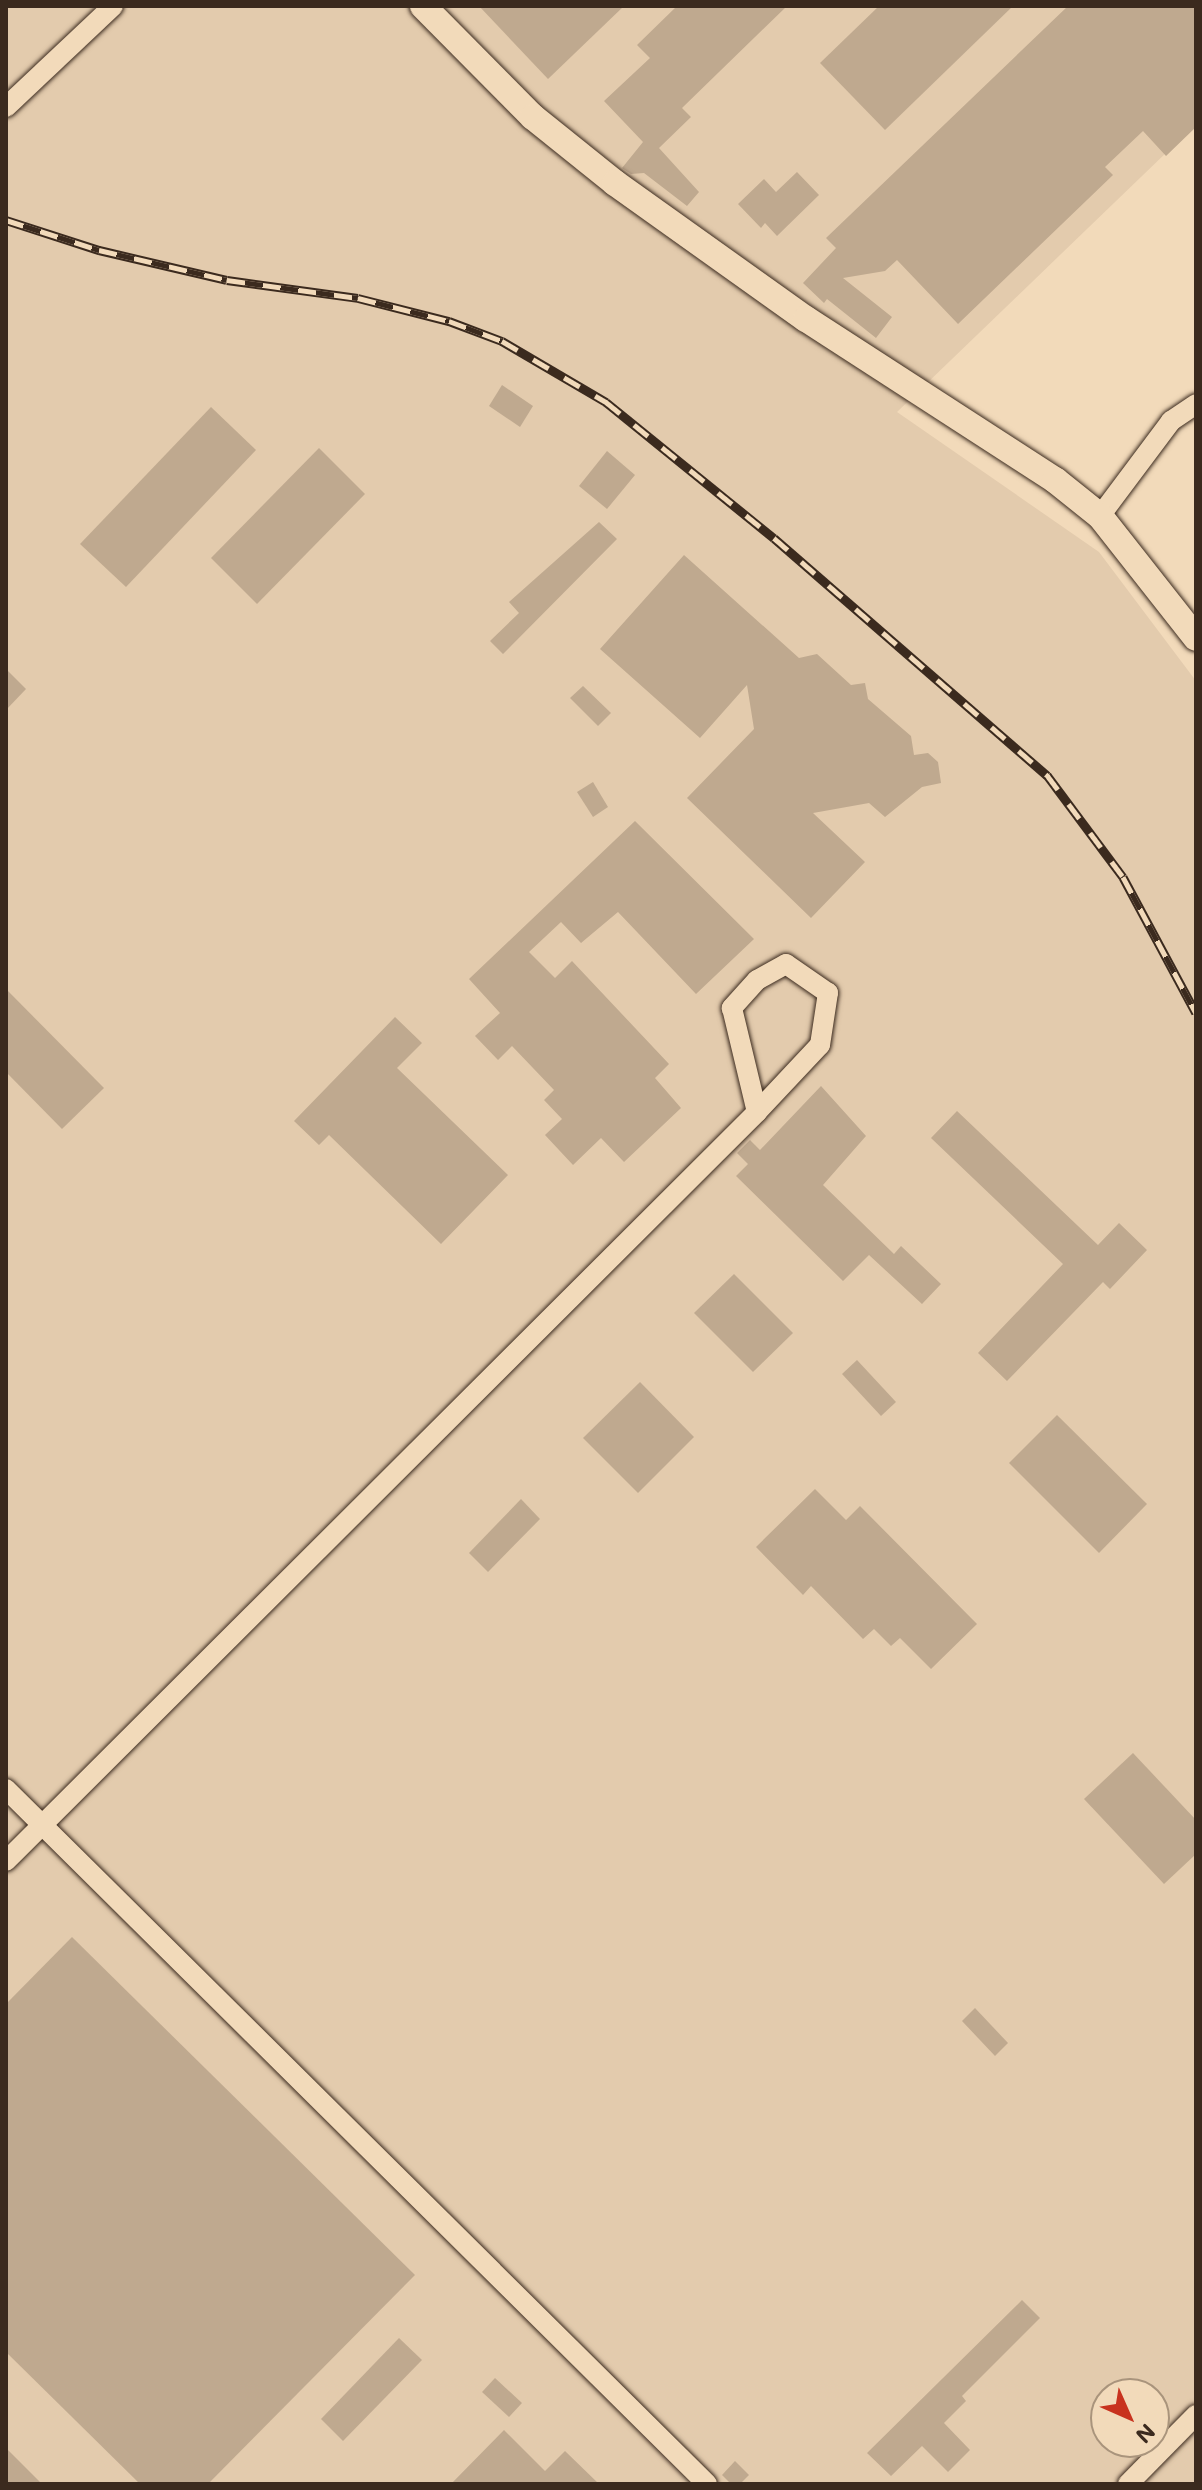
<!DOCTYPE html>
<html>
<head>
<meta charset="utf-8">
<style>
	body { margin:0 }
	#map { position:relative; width:1202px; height:2490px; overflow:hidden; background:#f2daba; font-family:Mali,sans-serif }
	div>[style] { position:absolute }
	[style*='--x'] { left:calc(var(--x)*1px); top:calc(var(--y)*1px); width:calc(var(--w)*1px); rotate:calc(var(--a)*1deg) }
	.built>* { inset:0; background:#e3cbad }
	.building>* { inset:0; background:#bfa98f }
	.roads { filter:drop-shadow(0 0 2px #3b2a1e) drop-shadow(0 0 2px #3b2a1e) }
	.street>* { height:20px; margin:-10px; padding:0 10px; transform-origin:10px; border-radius:10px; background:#f2daba }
	.secondary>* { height:26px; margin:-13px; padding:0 13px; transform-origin:13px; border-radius:13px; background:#f2daba }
	.rail>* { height:9px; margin-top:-4.5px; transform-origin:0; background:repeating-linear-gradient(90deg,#f2daba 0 18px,#3b2a1e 0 36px); box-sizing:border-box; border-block:2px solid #3b2a1e }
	span { translate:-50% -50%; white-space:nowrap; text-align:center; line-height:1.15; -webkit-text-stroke:6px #f2daba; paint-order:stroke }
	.frame { position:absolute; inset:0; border:8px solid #3b2a1e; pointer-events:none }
	.north { position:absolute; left:1090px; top:2378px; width:80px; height:80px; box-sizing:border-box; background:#f2daba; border:2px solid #a9947c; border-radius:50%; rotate:135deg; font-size:22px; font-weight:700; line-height:32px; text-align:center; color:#3b2a1e }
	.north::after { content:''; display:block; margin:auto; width:28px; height:36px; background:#c8321e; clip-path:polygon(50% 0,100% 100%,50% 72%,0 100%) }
</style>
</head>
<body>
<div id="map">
	<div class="built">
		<i style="clip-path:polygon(evenodd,6px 6px,1196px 6px,1196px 124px,897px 412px,1099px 552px,1196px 681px,1196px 2484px,6px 2484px,6px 6px,1106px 2394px,1154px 2394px,1154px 2442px,1106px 2442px,1106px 2394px)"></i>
	</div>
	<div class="building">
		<i style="clip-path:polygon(479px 6px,624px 6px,548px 79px)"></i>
		<i style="clip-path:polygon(677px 6px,787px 6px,682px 108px,691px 117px,659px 148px,699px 192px,687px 206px,644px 173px,631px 174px,622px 168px,643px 142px,604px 101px,650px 58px,637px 45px)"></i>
		<i style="clip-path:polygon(879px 6px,1013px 6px,885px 130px,820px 63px)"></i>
		<i style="clip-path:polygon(1068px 6px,1196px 6px,1196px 127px,1166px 156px,1143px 131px,1105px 167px,1113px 175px,958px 324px,897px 260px,885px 271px,843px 278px,892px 317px,876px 338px,827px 299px,824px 303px,803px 283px,836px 248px,826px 238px)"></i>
		<i style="clip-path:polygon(797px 172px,819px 195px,777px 236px,765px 223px,761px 228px,738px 204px,764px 179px,776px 192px)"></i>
		<i style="clip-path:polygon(502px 385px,533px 406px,520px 427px,489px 406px)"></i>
		<i style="clip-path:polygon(211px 407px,256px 450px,126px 587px,80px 544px)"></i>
		<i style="clip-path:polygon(319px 448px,365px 494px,257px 604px,211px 558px)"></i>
		<i style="clip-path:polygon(607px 451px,635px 475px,607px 509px,579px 486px)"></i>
		<i style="clip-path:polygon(599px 522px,617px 539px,503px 654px,490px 641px,519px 613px,509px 602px)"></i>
		<i style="clip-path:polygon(684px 555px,799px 658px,817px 654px,851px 685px,865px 683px,868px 699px,911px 736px,914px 755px,928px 753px,938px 762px,941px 783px,922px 787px,885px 817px,869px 803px,813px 813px,865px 862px,811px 918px,687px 798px,754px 729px,747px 685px,700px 738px,600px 649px)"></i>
		<i style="clip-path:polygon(6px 669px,26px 689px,6px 710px)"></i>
		<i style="clip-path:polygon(583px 686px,611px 713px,598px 726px,570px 698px)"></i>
		<i style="clip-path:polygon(593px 782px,608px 807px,593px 817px,577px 792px)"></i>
		<i style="clip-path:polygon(635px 821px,754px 939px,696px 994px,618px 912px,581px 943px,561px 922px,529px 952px,555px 978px,572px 961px,669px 1064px,655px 1078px,681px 1108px,624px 1162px,601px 1138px,573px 1165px,545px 1135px,562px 1119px,544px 1100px,554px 1090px,512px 1046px,498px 1060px,475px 1036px,500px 1013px,469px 979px)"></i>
		<i style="clip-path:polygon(6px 989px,104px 1088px,62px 1129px,6px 1072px)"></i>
		<i style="clip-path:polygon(395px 1017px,422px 1043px,397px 1068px,508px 1175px,441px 1244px,329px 1135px,319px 1145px,294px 1121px)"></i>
		<i style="clip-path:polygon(821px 1086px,866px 1136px,823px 1185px,894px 1254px,901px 1246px,941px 1284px,922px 1304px,869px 1255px,843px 1281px,736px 1176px,748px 1164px,737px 1153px,750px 1140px,760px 1150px)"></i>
		<i style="clip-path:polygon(957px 1111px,1098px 1245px,1119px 1223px,1147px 1250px,1110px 1289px,1103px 1282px,1007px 1381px,978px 1353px,1063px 1264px,931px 1138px)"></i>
		<i style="clip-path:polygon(734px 1274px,793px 1333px,753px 1372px,694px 1313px)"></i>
		<i style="clip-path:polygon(857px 1360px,896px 1402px,881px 1416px,842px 1374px)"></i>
		<i style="clip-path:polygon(640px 1382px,694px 1437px,638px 1493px,583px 1438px)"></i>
		<i style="clip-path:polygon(1057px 1415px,1147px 1504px,1099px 1553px,1009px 1463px)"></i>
		<i style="clip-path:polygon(815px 1489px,846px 1520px,860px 1506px,977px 1624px,931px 1669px,900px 1638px,891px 1646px,874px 1629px,863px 1639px,811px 1586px,803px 1595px,756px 1547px)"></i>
		<i style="clip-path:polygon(521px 1499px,540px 1519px,488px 1572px,469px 1553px)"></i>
		<i style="clip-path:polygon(1133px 1753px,1196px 1820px,1196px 1854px,1164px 1884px,1084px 1799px)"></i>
		<i style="clip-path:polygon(72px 1937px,415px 2275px,208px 2484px,140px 2484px,6px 2352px,6px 2004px)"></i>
		<i style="clip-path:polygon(975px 2008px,1008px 2043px,995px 2056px,962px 2021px)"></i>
		<i style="clip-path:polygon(1022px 2300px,1040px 2318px,962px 2396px,966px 2401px,944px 2423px,970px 2450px,948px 2472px,922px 2446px,891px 2476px,867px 2453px)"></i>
		<i style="clip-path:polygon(399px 2338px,422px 2360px,343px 2441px,321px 2419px)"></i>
		<i style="clip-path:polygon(495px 2378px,522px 2403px,509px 2417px,482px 2392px)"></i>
		<i style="clip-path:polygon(504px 2430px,545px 2471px,565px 2451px,599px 2484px,451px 2484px)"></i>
		<i style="clip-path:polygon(6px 2448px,42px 2484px,6px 2484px)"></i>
		<i style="clip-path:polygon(735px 2461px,749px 2475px,740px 2484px,731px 2484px,722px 2475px)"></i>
	</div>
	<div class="roads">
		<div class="street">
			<i style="--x:6;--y:107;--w:147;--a:-43.3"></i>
			<i style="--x:1100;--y:516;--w:119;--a:-53.2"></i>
			<i style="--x:1171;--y:421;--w:30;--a:-34"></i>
			<i style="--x:6;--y:1789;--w:987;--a:44.75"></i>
			<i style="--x:6;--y:1861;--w:1061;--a:-44.92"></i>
			<i style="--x:757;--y:1112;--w:92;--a:-46.8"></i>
			<i style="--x:820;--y:1045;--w:53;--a:-81.3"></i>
			<i style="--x:828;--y:993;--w:51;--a:-145.4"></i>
			<i style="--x:786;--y:964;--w:33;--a:151"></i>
			<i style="--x:757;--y:980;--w:38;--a:132"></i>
			<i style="--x:732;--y:1008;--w:107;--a:76.5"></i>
			<i style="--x:1128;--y:2484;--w:97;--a:-45.4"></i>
		</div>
		<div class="secondary">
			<i style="--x:423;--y:6;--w:156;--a:45.3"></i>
			<i style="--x:533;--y:117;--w:105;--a:38.8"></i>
			<i style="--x:615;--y:183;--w:234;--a:35.5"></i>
			<i style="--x:806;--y:319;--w:297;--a:32.9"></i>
			<i style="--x:1055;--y:480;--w:58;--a:38.7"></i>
			<i style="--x:1100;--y:516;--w:155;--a:51.8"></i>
		</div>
	</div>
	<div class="rail">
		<i style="--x:6;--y:220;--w:98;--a:17.9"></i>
		<i style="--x:99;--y:250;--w:131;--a:13.2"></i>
		<i style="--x:227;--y:280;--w:132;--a:7.8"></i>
		<i style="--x:358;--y:298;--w:94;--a:14.2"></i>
		<i style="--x:449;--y:321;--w:57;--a:20.7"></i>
		<i style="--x:502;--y:341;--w:121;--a:30.4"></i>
		<i style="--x:606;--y:402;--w:216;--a:39"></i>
		<i style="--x:774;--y:538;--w:362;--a:41"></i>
		<i style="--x:1047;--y:775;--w:127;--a:53.3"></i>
		<i style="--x:1123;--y:877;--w:154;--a:61.8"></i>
	</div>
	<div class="frame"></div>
	<div class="north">N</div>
</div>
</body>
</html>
